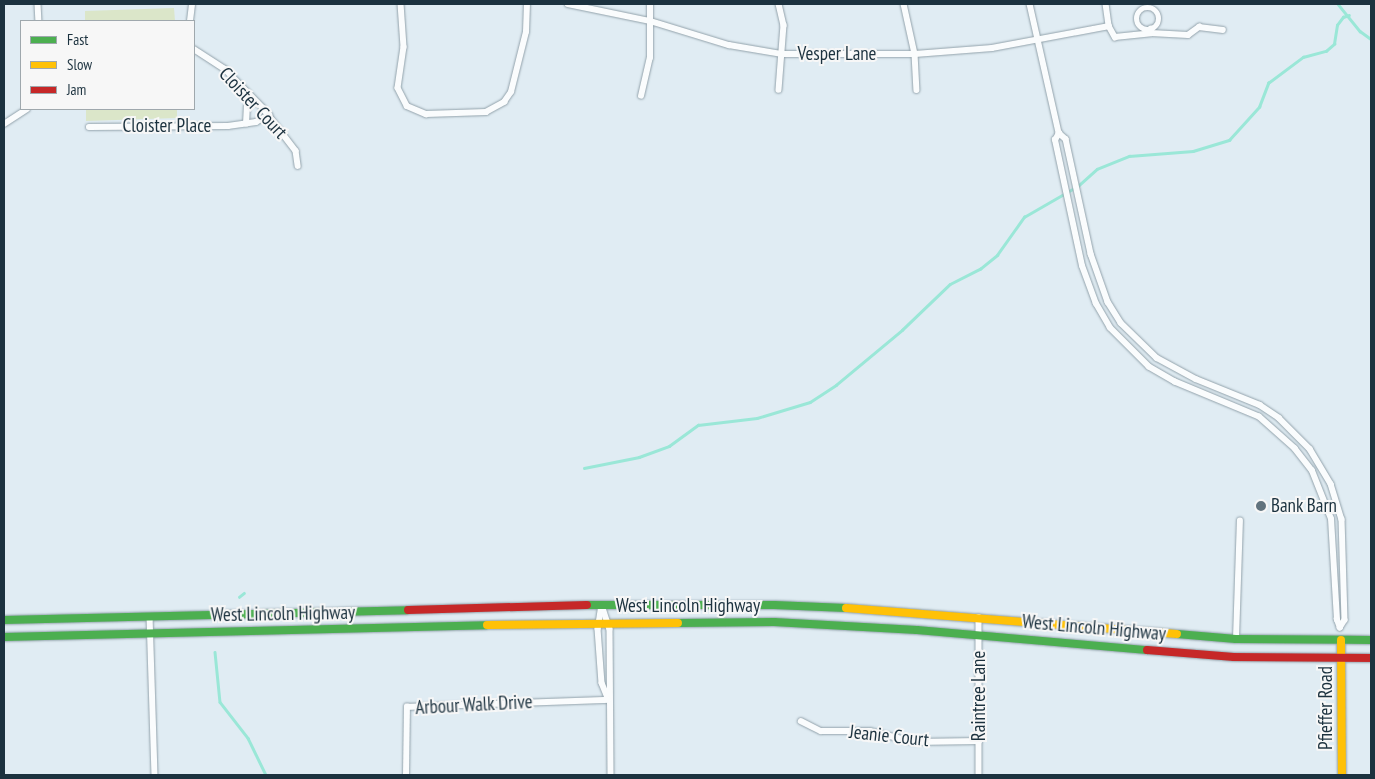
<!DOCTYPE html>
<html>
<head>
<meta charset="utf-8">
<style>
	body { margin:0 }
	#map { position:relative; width:1375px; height:779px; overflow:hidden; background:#e0ecf3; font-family:"PT Sans Narrow",sans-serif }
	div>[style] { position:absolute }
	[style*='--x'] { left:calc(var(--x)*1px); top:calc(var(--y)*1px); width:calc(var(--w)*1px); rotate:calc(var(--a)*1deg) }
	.green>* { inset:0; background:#dbe6c9 }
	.stream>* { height:2.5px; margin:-1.25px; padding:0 1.25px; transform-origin:1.25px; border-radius:1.25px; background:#9ae7d7 }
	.roads { filter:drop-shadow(0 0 1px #92a2ab) drop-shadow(0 0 1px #92a2ab) }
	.street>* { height:5.5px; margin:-2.75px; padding:0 2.75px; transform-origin:2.75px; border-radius:2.75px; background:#fafcfd }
	.street>.ring { margin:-2.75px; padding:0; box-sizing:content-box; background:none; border:5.5px solid #fafcfd; border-radius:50% }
	.fast>* { height:8px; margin:-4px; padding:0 4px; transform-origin:4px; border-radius:4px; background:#4caf50 }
	.slow>* { height:8px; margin:-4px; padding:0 4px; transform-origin:4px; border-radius:4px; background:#ffc107 }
	.jam>* { height:8px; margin:-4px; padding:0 4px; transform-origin:4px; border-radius:4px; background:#c62828 }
	.dots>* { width:14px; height:14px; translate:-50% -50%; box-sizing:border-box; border:2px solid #f7f7f7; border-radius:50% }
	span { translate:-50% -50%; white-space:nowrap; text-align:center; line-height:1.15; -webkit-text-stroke:4px #f7f7f7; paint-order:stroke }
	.street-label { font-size:19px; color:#1c323f }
	.poi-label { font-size:19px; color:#1c323f }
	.left { translate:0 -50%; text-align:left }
	.frame { position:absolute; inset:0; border:5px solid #1c323f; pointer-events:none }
	.legend { position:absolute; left:20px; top:20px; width:175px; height:90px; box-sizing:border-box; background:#f7f7f7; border:1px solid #9fa8ad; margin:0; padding:6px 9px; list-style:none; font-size:15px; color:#1c323f }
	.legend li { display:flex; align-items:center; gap:10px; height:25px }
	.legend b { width:25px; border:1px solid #9fa8ad }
</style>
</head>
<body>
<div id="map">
	<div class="green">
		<i style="clip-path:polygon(174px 8px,175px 21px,85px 21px,85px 11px)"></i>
		<i style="clip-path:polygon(86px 109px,177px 109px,177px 118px,86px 121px)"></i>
	</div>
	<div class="stream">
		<i style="--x:1338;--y:4;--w:35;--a:51"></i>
		<i style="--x:1360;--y:31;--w:14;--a:36"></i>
		<i style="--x:584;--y:468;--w:56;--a:-11.3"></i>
		<i style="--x:639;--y:457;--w:32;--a:-20"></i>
		<i style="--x:669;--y:446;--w:36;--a:-36"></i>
		<i style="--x:698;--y:425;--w:59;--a:-6.8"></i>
		<i style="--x:757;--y:418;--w:55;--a:-16.8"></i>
		<i style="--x:810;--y:402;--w:31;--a:-33"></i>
		<i style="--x:836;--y:385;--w:86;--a:-39.8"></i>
		<i style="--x:902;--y:330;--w:66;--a:-43.8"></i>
		<i style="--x:950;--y:284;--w:34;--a:-27"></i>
		<i style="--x:980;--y:269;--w:22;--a:-39"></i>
		<i style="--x:997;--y:255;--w:47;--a:-54.6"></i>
		<i style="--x:1024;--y:217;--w:62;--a:-29.9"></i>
		<i style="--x:1078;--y:186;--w:25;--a:-42"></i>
		<i style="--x:1097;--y:169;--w:35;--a:-22"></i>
		<i style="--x:1129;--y:156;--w:64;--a:-4.5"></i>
		<i style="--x:1193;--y:151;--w:38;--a:-17"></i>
		<i style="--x:1229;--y:140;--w:45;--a:-47.7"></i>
		<i style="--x:1259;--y:107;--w:26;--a:-69"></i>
		<i style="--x:1268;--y:83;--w:44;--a:-36.6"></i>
		<i style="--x:1303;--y:57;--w:24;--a:-15"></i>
		<i style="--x:1326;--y:51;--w:11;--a:-41"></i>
		<i style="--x:1334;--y:44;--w:19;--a:-81"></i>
		<i style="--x:1337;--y:25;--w:10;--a:-53"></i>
		<i style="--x:1343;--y:17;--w:6;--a:-18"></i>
		<i style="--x:239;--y:597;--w:6;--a:-39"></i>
		<i style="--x:215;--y:652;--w:50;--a:84.3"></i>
		<i style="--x:220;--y:702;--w:46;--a:52.1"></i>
		<i style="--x:248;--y:738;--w:41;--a:64.1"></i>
	</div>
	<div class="roads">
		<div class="street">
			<i style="--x:38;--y:4;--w:17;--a:87"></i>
			<i style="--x:401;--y:4;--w:43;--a:86"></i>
			<i style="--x:404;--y:47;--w:41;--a:98.3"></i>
			<i style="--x:398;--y:88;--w:20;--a:63"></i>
			<i style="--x:407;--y:106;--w:21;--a:23"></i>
			<i style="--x:426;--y:114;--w:60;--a:-1.9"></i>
			<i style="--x:486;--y:112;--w:21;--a:-29"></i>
			<i style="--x:504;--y:102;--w:12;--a:-55"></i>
			<i style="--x:511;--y:92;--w:62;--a:-76"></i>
			<i style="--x:526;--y:32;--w:28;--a:-88"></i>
			<i style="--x:568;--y:4;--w:84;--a:11.7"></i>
			<i style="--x:650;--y:21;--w:83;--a:16.9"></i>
			<i style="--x:729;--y:45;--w:54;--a:9.6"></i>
			<i style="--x:782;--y:54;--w:133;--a:0"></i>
			<i style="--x:915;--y:54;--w:77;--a:-4.5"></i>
			<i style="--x:992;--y:48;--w:119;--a:-10.6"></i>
			<i style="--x:779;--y:4;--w:22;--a:77"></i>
			<i style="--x:784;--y:25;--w:65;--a:94.4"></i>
			<i style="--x:904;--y:4;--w:51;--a:77.6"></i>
			<i style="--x:915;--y:54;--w:36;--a:87"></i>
			<i style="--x:1030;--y:4;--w:132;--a:77.3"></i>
			<i style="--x:1059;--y:133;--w:9;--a:41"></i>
			<i style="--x:1066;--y:139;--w:118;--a:77.7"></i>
			<i style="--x:1091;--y:254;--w:51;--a:70.5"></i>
			<i style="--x:1108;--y:302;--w:25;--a:58"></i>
			<i style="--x:1121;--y:323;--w:50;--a:44.2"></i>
			<i style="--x:1157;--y:358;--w:44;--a:28.3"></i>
			<i style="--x:1196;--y:379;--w:69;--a:22.1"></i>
			<i style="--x:1260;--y:405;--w:23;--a:34"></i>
			<i style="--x:1279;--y:418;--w:44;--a:45"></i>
			<i style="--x:1310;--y:449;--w:41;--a:59"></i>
			<i style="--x:1331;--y:484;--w:37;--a:73"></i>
			<i style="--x:1342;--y:519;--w:101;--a:88.3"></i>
			<i style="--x:1345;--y:620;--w:9;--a:122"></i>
			<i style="--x:1340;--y:628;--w:9;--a:-111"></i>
			<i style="--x:1337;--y:620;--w:101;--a:-93.4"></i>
			<i style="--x:1331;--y:519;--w:52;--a:-111.6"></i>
			<i style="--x:1312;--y:471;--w:28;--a:-128"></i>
			<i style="--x:1295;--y:449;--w:48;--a:-138.4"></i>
			<i style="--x:1259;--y:417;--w:91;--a:-157.4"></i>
			<i style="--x:1175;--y:382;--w:30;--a:-150"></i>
			<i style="--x:1149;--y:367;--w:55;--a:-135"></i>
			<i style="--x:1110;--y:328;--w:28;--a:-120"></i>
			<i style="--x:1096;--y:304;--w:40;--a:-110.2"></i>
			<i style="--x:1082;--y:266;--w:129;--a:-102.1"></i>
			<i style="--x:1055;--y:140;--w:8;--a:-60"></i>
			<i style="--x:1106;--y:4;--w:22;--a:82"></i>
			<i style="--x:1109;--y:26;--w:13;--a:61"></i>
			<i style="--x:1115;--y:37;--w:36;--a:-6"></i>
			<i style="--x:1151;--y:33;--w:4;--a:-90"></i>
			<i class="ring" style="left:1137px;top:8px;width:16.5px;height:16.5px"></i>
			<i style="--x:190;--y:21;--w:17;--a:-83"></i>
			<i style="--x:1151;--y:33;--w:37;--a:3"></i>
			<i style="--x:1188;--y:35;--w:14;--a:-36"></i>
			<i style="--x:1199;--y:27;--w:24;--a:7"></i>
			<i style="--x:194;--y:49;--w:37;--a:33"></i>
			<i style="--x:225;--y:69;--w:54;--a:45.7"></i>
			<i style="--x:263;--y:108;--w:54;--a:52.5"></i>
			<i style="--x:296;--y:151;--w:15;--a:82"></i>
			<i style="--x:641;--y:96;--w:39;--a:-77"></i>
			<i style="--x:650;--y:58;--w:54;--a:-90"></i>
			<i style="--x:4;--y:124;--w:27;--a:-33"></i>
			<i style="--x:246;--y:124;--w:17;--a:-87"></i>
			<i style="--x:247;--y:107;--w:10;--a:-61"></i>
			<i style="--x:89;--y:127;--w:139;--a:-0.4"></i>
			<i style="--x:228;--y:126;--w:28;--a:-8"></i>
			<i style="--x:256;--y:122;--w:15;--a:-28"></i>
			<i style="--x:602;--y:605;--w:25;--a:72"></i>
			<i style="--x:610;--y:629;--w:146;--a:89.6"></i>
			<i style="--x:602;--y:605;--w:24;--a:99"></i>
			<i style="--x:598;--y:629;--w:54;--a:85.8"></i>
			<i style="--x:602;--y:683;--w:16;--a:68"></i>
			<i style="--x:150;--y:616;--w:159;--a:88.2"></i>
			<i style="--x:979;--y:617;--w:158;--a:90"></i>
			<i style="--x:1236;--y:639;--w:118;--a:-88.1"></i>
			<i style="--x:801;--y:721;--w:22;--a:27"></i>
			<i style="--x:821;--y:731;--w:49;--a:0"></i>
			<i style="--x:870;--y:731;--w:45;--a:14"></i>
			<i style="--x:914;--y:742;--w:65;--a:-0.9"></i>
			<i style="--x:406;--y:775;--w:68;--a:-89.2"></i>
			<i style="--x:407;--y:707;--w:201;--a:-2"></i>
		</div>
		<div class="fast">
			<i style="--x:587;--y:605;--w:187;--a:0"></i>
			<i style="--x:774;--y:605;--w:72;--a:2.4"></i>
			<i style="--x:4;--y:620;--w:404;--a:-1.4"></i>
			<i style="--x:678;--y:623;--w:96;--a:-0.6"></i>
			<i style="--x:774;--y:622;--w:143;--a:3.2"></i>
			<i style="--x:917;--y:630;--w:231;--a:5"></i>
			<i style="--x:1177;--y:634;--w:59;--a:4.8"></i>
			<i style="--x:1236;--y:639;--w:135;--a:0.4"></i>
			<i style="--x:4;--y:637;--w:483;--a:-1.4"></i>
		</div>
		<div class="slow">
			<i style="--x:846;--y:608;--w:332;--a:4.5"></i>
			<i style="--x:487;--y:625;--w:191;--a:-0.6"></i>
			<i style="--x:1341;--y:640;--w:135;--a:89.6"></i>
		</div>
		<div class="jam">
			<i style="--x:408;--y:610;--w:179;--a:-1.6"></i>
			<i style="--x:1147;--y:650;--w:87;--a:4.6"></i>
			<i style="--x:1234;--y:657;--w:137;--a:0.4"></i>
		</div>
	</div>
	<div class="dots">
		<i style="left:1261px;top:506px;background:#61737e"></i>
	</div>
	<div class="street-label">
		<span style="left:837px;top:54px">Vesper Lane</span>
		<span style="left:253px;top:103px;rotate:47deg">Cloister Court</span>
		<span style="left:167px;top:126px">Cloister Place</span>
		<span style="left:688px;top:606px">West Lincoln Highway</span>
		<span style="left:283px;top:614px;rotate:-1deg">West Lincoln Highway</span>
		<span style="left:1094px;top:628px;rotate:5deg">West Lincoln Highway</span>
		<span style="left:979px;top:696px;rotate:-90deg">Raintree Lane</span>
		<span style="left:474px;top:705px;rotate:-3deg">Arbour Walk Drive</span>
		<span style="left:1326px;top:708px;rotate:-90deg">Pfieffer Road</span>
		<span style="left:889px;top:736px;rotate:6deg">Jeanie Court</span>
	</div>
	<div class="poi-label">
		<span class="left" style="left:1271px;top:506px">Bank Barn</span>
	</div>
	<div class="frame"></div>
	<ul class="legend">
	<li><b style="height:6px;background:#4caf50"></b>Fast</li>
	<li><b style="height:6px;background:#ffc107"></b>Slow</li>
	<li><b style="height:6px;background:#c62828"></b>Jam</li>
	</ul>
</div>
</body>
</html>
